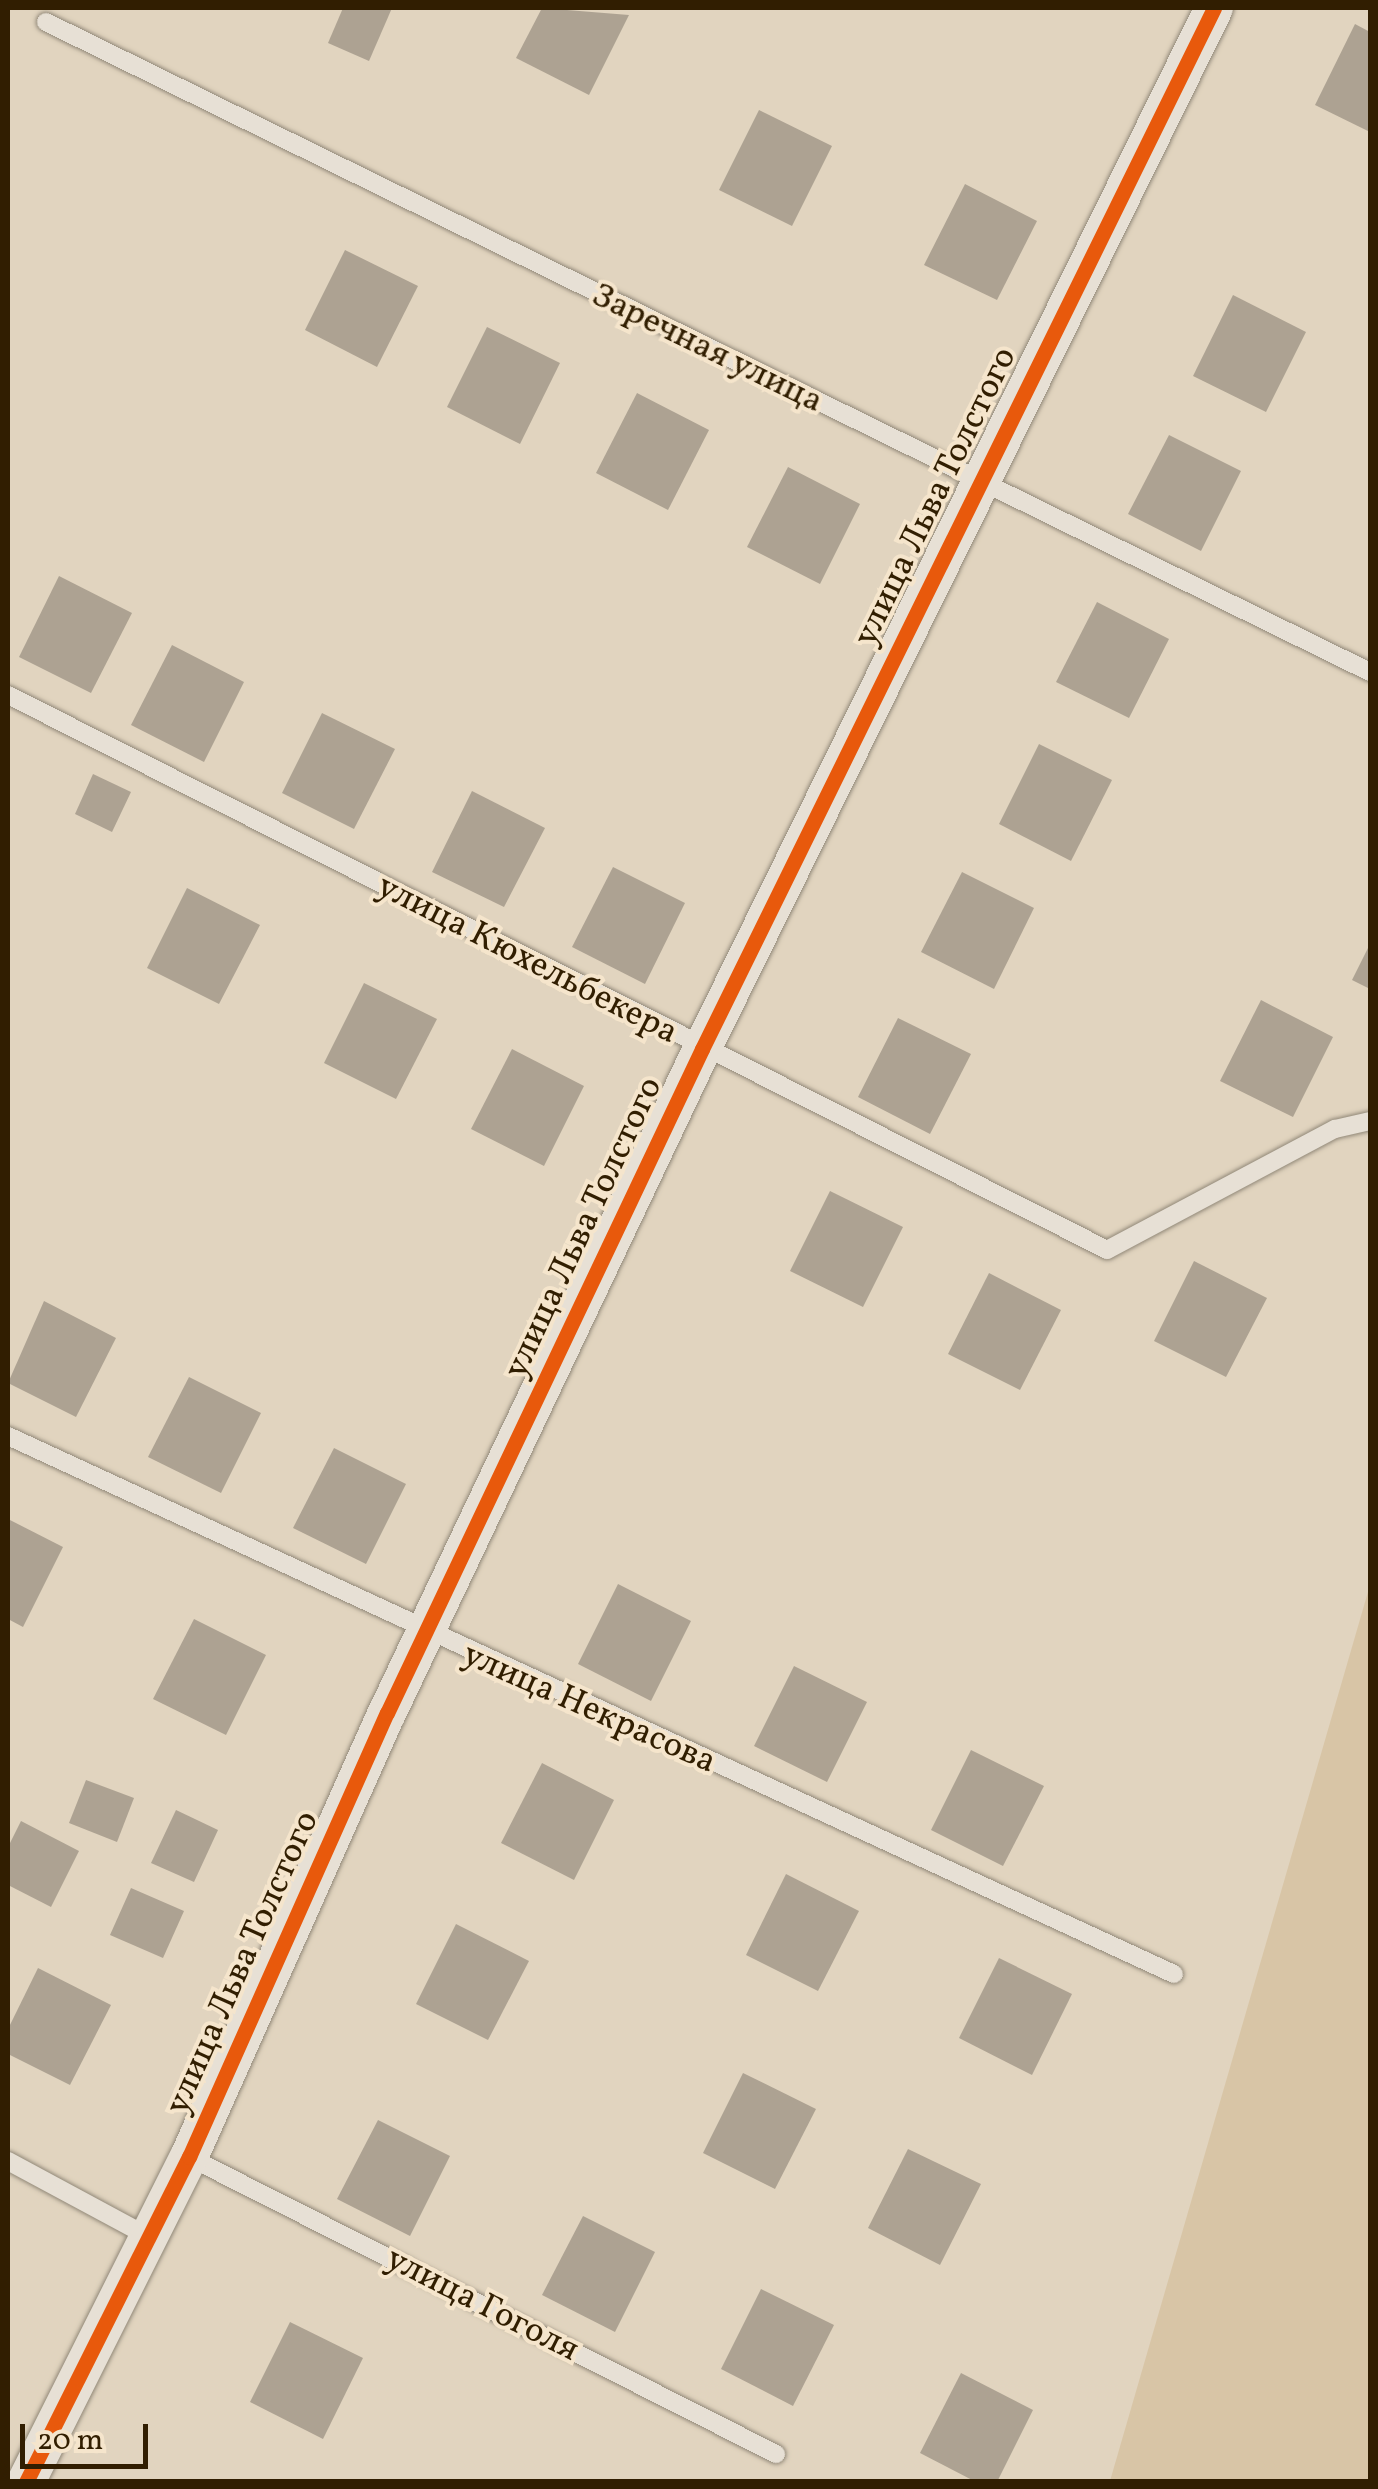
<!DOCTYPE html>
<html>
<head>
<meta charset="utf-8">
<style>
	body { margin:0 }
	#map { position:relative; width:1378px; height:2489px; overflow:hidden; background:#e1d4bf; font-family:Vollkorn,serif }
	div>[style] { position:absolute }
	[style*='--x'] { left:calc(var(--x)*1px); top:calc(var(--y)*1px); width:calc(var(--w)*1px); rotate:calc(var(--a)*1deg) }
	.green>* { inset:0; background:#d8c5a6 }
	.building>* { inset:0; background:#ada292 }
	.roads { filter:drop-shadow(0 0 2px #918878) drop-shadow(0 0 2px #918878) }
	.service>* { height:18px; margin:-9px; padding:0 9px; transform-origin:9px; border-radius:9px; background:#e7e0d5 }
	.minor>* { height:38px; margin:-19px; padding:0 19px; transform-origin:19px; border-radius:19px; background:#e7e0d5 }
	.cycleway>* { height:15px; margin:-7.5px; padding:0 7.5px; transform-origin:7.5px; border-radius:7.5px; background:#e8590c }
	span { translate:-50% -50%; white-space:nowrap; text-align:center; line-height:1.15; -webkit-text-stroke:8px #f5e5cc; paint-order:stroke }
	.street-label { font-size:35px; color:#311e01 }
	.frame { position:absolute; inset:0; border:10px solid #311e01; pointer-events:none }
	.scale { position:absolute; left:20px; top:2424px; width:128px; height:45px; box-sizing:border-box; border:5px solid #311e01; border-top:0; padding-left:12px; font-size:30px; line-height:35px; white-space:nowrap; color:#311e01; -webkit-text-stroke:8px #f5e5cc; paint-order:stroke }
</style>
</head>
<body>
<div id="map">
	<div class="green">
		<i style="clip-path:polygon(1370px 1585px,1370px 2481px,1110px 2481px)"></i>
	</div>
	<div class="building">
		<i style="clip-path:polygon(343px 8px,392px 8px,369px 61px,328px 43px)"></i>
		<i style="clip-path:polygon(542px 8px,629px 15px,589px 95px,516px 58px)"></i>
		<i style="clip-path:polygon(1355px 24px,1370px 32px,1370px 132px,1315px 105px)"></i>
		<i style="clip-path:polygon(759px 110px,832px 146px,792px 226px,719px 190px)"></i>
		<i style="clip-path:polygon(965px 184px,1037px 221px,997px 300px,924px 265px)"></i>
		<i style="clip-path:polygon(345px 250px,418px 286px,377px 367px,305px 330px)"></i>
		<i style="clip-path:polygon(1233px 295px,1306px 332px,1266px 412px,1193px 376px)"></i>
		<i style="clip-path:polygon(487px 327px,560px 363px,520px 444px,447px 407px)"></i>
		<i style="clip-path:polygon(637px 393px,709px 430px,668px 510px,596px 473px)"></i>
		<i style="clip-path:polygon(1169px 435px,1241px 471px,1201px 551px,1128px 514px)"></i>
		<i style="clip-path:polygon(788px 467px,860px 504px,820px 584px,747px 547px)"></i>
		<i style="clip-path:polygon(59px 576px,132px 613px,91px 693px,19px 657px)"></i>
		<i style="clip-path:polygon(1097px 602px,1169px 639px,1129px 718px,1056px 682px)"></i>
		<i style="clip-path:polygon(172px 645px,244px 682px,204px 762px,131px 725px)"></i>
		<i style="clip-path:polygon(322px 713px,395px 749px,354px 829px,282px 793px)"></i>
		<i style="clip-path:polygon(1039px 744px,1112px 780px,1071px 861px,999px 824px)"></i>
		<i style="clip-path:polygon(93px 774px,131px 792px,112px 832px,75px 814px)"></i>
		<i style="clip-path:polygon(472px 791px,545px 828px,504px 907px,432px 872px)"></i>
		<i style="clip-path:polygon(613px 867px,685px 903px,645px 984px,572px 947px)"></i>
		<i style="clip-path:polygon(962px 872px,1034px 908px,994px 989px,921px 952px)"></i>
		<i style="clip-path:polygon(187px 888px,260px 925px,219px 1004px,147px 968px)"></i>
		<i style="clip-path:polygon(1370px 944px,1370px 989px,1352px 980px)"></i>
		<i style="clip-path:polygon(364px 983px,437px 1019px,396px 1099px,324px 1063px)"></i>
		<i style="clip-path:polygon(1261px 1000px,1333px 1037px,1293px 1117px,1220px 1081px)"></i>
		<i style="clip-path:polygon(898px 1018px,971px 1054px,930px 1134px,858px 1097px)"></i>
		<i style="clip-path:polygon(512px 1049px,584px 1086px,544px 1166px,471px 1129px)"></i>
		<i style="clip-path:polygon(830px 1191px,903px 1227px,863px 1307px,790px 1271px)"></i>
		<i style="clip-path:polygon(1194px 1261px,1267px 1298px,1226px 1377px,1154px 1341px)"></i>
		<i style="clip-path:polygon(989px 1273px,1061px 1310px,1020px 1390px,948px 1354px)"></i>
		<i style="clip-path:polygon(44px 1301px,116px 1338px,76px 1417px,8px 1383px)"></i>
		<i style="clip-path:polygon(189px 1377px,261px 1413px,221px 1493px,148px 1457px)"></i>
		<i style="clip-path:polygon(334px 1448px,406px 1484px,366px 1564px,293px 1528px)"></i>
		<i style="clip-path:polygon(8px 1519px,63px 1547px,23px 1627px,8px 1619px)"></i>
		<i style="clip-path:polygon(618px 1584px,691px 1621px,651px 1701px,578px 1664px)"></i>
		<i style="clip-path:polygon(194px 1619px,266px 1655px,226px 1735px,153px 1699px)"></i>
		<i style="clip-path:polygon(794px 1666px,867px 1702px,827px 1782px,754px 1746px)"></i>
		<i style="clip-path:polygon(971px 1750px,1044px 1786px,1003px 1866px,931px 1830px)"></i>
		<i style="clip-path:polygon(542px 1763px,614px 1800px,574px 1880px,501px 1843px)"></i>
		<i style="clip-path:polygon(86px 1780px,134px 1798px,117px 1842px,69px 1823px)"></i>
		<i style="clip-path:polygon(176px 1810px,218px 1830px,194px 1882px,151px 1863px)"></i>
		<i style="clip-path:polygon(21px 1821px,79px 1851px,51px 1907px,8px 1885px,8px 1847px)"></i>
		<i style="clip-path:polygon(786px 1874px,859px 1911px,818px 1991px,746px 1955px)"></i>
		<i style="clip-path:polygon(131px 1888px,184px 1911px,163px 1958px,110px 1935px)"></i>
		<i style="clip-path:polygon(456px 1924px,529px 1961px,488px 2040px,416px 2004px)"></i>
		<i style="clip-path:polygon(999px 1958px,1072px 1994px,1032px 2075px,959px 2038px)"></i>
		<i style="clip-path:polygon(38px 1968px,111px 2005px,70px 2085px,8px 2054px,8px 2029px)"></i>
		<i style="clip-path:polygon(743px 2073px,816px 2109px,775px 2189px,703px 2153px)"></i>
		<i style="clip-path:polygon(378px 2120px,450px 2156px,410px 2236px,337px 2199px)"></i>
		<i style="clip-path:polygon(908px 2149px,981px 2184px,940px 2265px,868px 2228px)"></i>
		<i style="clip-path:polygon(583px 2216px,655px 2252px,615px 2332px,542px 2295px)"></i>
		<i style="clip-path:polygon(761px 2289px,834px 2325px,793px 2406px,721px 2369px)"></i>
		<i style="clip-path:polygon(290px 2322px,363px 2358px,323px 2439px,250px 2402px)"></i>
		<i style="clip-path:polygon(961px 2373px,1033px 2410px,997px 2482px,976px 2482px,920px 2453px)"></i>
	</div>
	<div class="roads">
		<div class="service">
			<i style="--x:46;--y:22;--w:1475;--a:26.15"></i>
			<i style="--x:8;--y:695;--w:1231;--a:26.79"></i>
			<i style="--x:1107;--y:1250;--w:258;--a:-28"></i>
			<i style="--x:1335;--y:1129;--w:36;--a:-13"></i>
			<i style="--x:8;--y:1436;--w:1284;--a:24.77"></i>
			<i style="--x:189;--y:2157;--w:658;--a:26.84"></i>
			<i style="--x:8;--y:2161;--w:158;--a:28.3"></i>
		</div>
		<div class="minor">
			<i style="--x:26;--y:2482;--w:364;--a:-63.4"></i>
			<i style="--x:189;--y:2157;--w:486;--a:-66"></i>
			<i style="--x:387;--y:1713;--w:735;--a:-64.62"></i>
			<i style="--x:702;--y:1049;--w:1160;--a:-63.81"></i>
		</div>
	</div>
	<div class="cycleway">
		<i style="--x:26;--y:2482;--w:364;--a:-63.4"></i>
		<i style="--x:189;--y:2157;--w:486;--a:-66"></i>
		<i style="--x:387;--y:1713;--w:735;--a:-64.62"></i>
		<i style="--x:702;--y:1049;--w:1160;--a:-63.81"></i>
	</div>
	<div class="street-label">
		<span style="left:707px;top:349px;rotate:26deg">Заречная улица</span>
		<span style="left:936px;top:497px;rotate:-64deg">улица Льва Толстого</span>
		<span style="left:527px;top:960px;rotate:27deg">улица Кюхельбекера</span>
		<span style="left:584px;top:1228px;rotate:-65deg">улица Льва Толстого</span>
		<span style="left:589px;top:1709px;rotate:24deg">улица Некрасова</span>
		<span style="left:243px;top:1963px;rotate:-66deg">улица Льва Толстого</span>
		<span style="left:482px;top:2305px;rotate:27deg">улица Гоголя</span>
	</div>
	<div class="frame"></div>
	<div class="scale">20 m</div>
</div>
</body>
</html>
